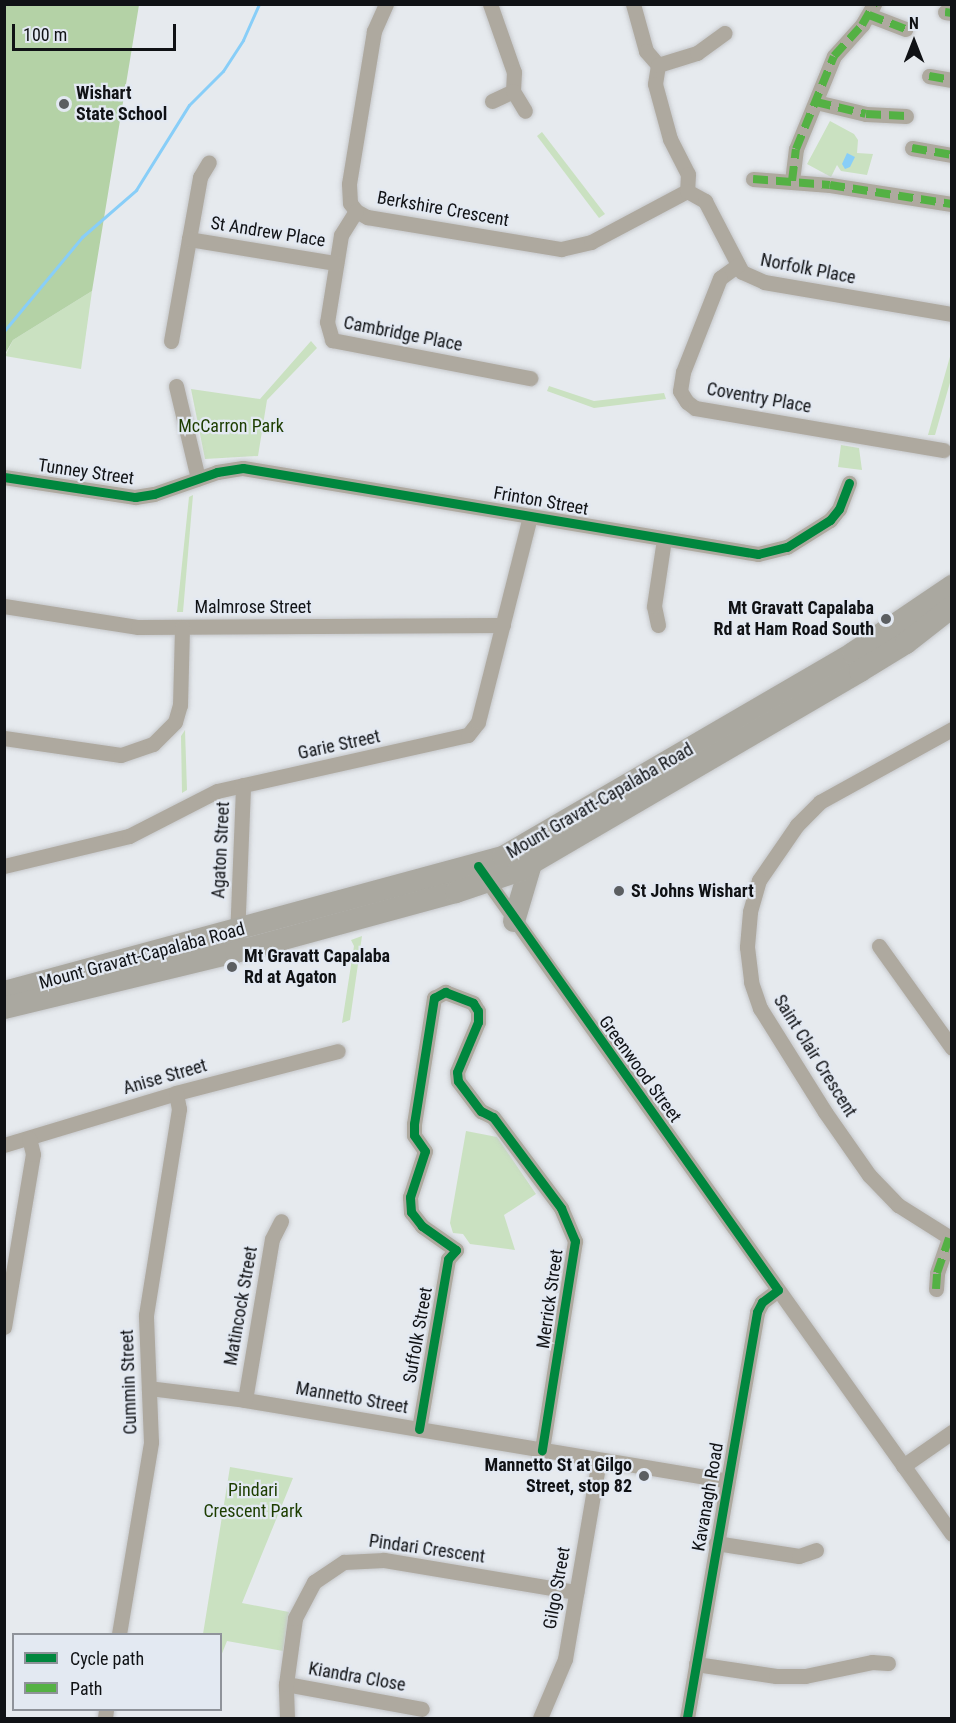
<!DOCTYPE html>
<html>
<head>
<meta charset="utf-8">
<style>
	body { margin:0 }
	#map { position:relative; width:956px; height:1723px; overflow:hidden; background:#e6eaee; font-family:"Roboto Condensed",sans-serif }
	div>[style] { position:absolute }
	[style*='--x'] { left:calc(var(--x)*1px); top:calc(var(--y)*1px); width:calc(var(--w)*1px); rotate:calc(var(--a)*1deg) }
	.green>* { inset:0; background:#cae1c1 }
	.forest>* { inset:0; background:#b4d2a6 }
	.water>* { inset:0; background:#88cef8 }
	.stream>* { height:3px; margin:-1.5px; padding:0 1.5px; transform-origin:1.5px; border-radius:1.5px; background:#88cef8 }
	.roads { filter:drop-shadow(0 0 2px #c5c7ca) drop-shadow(0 0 2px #c5c7ca) }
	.minor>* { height:15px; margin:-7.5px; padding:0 7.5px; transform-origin:7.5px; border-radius:7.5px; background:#aea99f }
	.highway>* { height:22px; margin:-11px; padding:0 11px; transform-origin:11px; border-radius:11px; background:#aaa8a0 }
	.quiet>* { height:8px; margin-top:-4px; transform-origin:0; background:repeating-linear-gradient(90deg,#54b144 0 15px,transparent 0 23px) }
	.cycleway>* { height:9px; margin:-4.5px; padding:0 4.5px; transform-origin:4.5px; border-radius:4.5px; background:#00873e }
	.dots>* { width:16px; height:16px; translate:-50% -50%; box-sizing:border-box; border:3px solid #e3e9f2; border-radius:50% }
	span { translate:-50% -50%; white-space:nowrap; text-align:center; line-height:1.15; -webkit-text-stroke:4.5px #e3e9f2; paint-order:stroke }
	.poi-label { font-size:18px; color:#101215; font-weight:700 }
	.left { translate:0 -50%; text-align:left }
	.right { translate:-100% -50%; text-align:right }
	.street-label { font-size:18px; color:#101215 }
	.park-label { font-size:18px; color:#1d3d00 }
	.frame { position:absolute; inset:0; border:6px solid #101215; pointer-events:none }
	.legend { position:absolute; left:12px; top:1633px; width:210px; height:78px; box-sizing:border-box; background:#e3e9f2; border:2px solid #8f939a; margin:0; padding:8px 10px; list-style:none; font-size:18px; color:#101215 }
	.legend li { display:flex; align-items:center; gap:12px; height:30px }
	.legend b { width:30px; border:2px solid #8f939a }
	.north { position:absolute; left:884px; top:12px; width:60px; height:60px; -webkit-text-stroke:4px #e3e9f2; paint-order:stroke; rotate:0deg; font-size:16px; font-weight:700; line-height:24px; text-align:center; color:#101215 }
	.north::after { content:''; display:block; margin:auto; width:21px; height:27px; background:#101215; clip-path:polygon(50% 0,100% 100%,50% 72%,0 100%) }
	.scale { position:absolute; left:12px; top:24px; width:164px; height:27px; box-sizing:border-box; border:3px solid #101215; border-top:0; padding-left:8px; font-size:18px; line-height:21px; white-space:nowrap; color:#101215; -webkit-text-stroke:4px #e3e9f2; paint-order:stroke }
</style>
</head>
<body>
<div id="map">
	<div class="green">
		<i style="clip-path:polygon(830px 121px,854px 134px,858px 140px,857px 153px,873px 154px,867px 175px,841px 171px,837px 165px,831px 177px,807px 164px)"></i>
		<i style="clip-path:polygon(542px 132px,605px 214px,599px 218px,537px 136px)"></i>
		<i style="clip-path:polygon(92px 291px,81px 369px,5px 356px,13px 340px)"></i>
		<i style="clip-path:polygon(311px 341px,317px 348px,267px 400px,258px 456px,205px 459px,191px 389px,260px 399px)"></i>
		<i style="clip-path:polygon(951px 353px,951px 379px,935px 435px,928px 435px)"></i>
		<i style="clip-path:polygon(549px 386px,594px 401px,664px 393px,666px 399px,594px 408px,547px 391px)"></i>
		<i style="clip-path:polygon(841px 445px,859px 448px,862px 470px,838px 467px)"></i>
		<i style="clip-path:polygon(193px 495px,183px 612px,177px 612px,189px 497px)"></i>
		<i style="clip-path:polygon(185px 730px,187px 790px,182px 793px,181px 736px)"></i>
		<i style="clip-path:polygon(362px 936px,350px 1020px,342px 1023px,354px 946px,351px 940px)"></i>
		<i style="clip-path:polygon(466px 1131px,497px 1137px,536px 1194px,504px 1215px,515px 1250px,470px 1244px,463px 1234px,453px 1233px,450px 1223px)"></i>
		<i style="clip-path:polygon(230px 1467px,293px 1478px,242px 1603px,289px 1612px,283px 1651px,227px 1641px,221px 1656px,220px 1634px,203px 1634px)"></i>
	</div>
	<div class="forest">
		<i style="clip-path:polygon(5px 4px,139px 5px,92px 291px,13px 340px,5px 354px)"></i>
	</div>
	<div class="water">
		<i style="clip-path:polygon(847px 153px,855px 157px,850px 167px,845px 169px,842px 164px)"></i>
	</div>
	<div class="stream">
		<i style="--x:4;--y:331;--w:122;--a:-50.3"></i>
		<i style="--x:82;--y:237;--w:72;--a:-41"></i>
		<i style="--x:136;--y:190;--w:100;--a:-58.1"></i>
		<i style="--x:189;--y:105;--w:48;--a:-45"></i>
		<i style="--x:223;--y:71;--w:37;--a:-57"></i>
		<i style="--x:243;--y:40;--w:39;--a:-66"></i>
	</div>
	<div class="roads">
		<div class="minor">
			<i style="--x:386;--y:4;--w:30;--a:114"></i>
			<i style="--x:374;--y:31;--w:155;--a:99.3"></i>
			<i style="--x:349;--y:184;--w:19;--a:87"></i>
			<i style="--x:350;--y:203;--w:10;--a:53"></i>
			<i style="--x:356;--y:211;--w:13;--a:29"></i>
			<i style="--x:367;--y:217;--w:197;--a:9.4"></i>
			<i style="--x:561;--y:249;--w:31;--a:-13"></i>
			<i style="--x:591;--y:242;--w:109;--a:-28"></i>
			<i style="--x:490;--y:4;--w:72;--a:70.6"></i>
			<i style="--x:514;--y:72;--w:19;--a:93"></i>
			<i style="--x:633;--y:4;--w:49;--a:74.5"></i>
			<i style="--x:646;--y:51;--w:18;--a:49"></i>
			<i style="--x:658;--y:65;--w:19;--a:99"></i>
			<i style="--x:655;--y:84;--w:57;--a:74.7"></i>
			<i style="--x:670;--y:139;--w:39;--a:63"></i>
			<i style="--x:688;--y:174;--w:17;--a:93"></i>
			<i style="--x:687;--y:191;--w:21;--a:29"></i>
			<i style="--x:705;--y:201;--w:80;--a:62.5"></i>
			<i style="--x:742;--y:272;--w:24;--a:24"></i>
			<i style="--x:764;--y:282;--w:191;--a:9.7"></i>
			<i style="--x:945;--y:12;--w:7;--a:8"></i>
			<i style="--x:869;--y:15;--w:39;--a:21"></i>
			<i style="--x:658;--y:65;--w:41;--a:-17.1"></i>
			<i style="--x:697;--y:53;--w:34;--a:-36"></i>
			<i style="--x:929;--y:76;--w:23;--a:10"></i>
			<i style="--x:492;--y:101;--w:23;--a:-25"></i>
			<i style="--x:513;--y:91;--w:23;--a:59"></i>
			<i style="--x:816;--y:102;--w:51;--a:13.5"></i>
			<i style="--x:866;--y:114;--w:40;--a:2.9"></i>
			<i style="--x:912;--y:148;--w:41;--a:9.9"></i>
			<i style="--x:753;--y:179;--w:77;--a:4.5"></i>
			<i style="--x:830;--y:185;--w:123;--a:8.9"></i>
			<i style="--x:792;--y:181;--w:32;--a:-83"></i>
			<i style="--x:796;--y:149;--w:100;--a:-67.8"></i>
			<i style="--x:834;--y:56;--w:42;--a:-47.9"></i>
			<i style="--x:862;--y:25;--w:24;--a:-60"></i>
			<i style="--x:356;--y:211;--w:28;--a:122"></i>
			<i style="--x:341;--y:235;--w:88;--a:99.1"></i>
			<i style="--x:327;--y:322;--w:19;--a:74"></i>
			<i style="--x:332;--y:340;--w:202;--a:10.9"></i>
			<i style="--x:189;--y:239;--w:63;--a:-79.9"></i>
			<i style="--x:200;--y:177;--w:17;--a:-59"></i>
			<i style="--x:738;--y:265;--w:22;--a:144"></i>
			<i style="--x:720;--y:278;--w:101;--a:111.5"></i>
			<i style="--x:683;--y:372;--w:19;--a:99"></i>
			<i style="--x:680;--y:391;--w:13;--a:58"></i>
			<i style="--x:687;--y:402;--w:10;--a:37"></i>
			<i style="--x:695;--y:408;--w:252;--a:9.6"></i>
			<i style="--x:171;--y:341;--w:104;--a:-80"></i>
			<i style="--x:189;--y:239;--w:149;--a:9.3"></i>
			<i style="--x:176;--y:386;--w:95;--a:76.6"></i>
			<i style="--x:4;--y:477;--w:133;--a:8.7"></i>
			<i style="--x:135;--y:497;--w:19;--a:-9"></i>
			<i style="--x:154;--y:494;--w:67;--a:-19.2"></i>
			<i style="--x:217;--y:472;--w:26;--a:-9"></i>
			<i style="--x:243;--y:468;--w:522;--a:9.48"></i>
			<i style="--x:758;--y:554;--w:30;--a:-14"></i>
			<i style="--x:787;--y:547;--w:51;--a:-32.1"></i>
			<i style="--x:830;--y:520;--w:14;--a:-51"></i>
			<i style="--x:839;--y:509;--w:28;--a:-69"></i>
			<i style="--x:4;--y:606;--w:136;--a:8.9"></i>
			<i style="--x:138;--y:627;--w:365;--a:-0.3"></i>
			<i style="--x:658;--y:625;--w:19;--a:-102"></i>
			<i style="--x:654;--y:606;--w:68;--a:-81.5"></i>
			<i style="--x:952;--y:729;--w:151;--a:151.1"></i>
			<i style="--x:820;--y:802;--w:33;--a:135"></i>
			<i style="--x:797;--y:825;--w:67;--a:124.6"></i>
			<i style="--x:759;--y:880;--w:33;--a:106"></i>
			<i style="--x:750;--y:912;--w:35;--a:95"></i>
			<i style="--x:747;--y:947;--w:35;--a:83"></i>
			<i style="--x:751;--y:982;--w:28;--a:71"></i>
			<i style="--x:760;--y:1008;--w:123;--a:58"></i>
			<i style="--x:825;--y:1112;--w:77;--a:55.1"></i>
			<i style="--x:869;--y:1175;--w:42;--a:46"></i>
			<i style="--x:898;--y:1205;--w:64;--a:32.2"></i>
			<i style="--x:4;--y:738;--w:118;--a:8.3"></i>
			<i style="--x:121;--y:755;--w:34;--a:-19"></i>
			<i style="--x:153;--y:744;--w:31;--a:-45"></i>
			<i style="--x:175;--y:722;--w:18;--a:-74"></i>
			<i style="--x:180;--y:705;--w:78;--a:-88.5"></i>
			<i style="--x:4;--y:866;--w:129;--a:-13.5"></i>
			<i style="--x:129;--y:836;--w:99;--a:-27.1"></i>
			<i style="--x:217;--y:791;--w:257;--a:-12.6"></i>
			<i style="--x:468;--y:735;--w:16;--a:-52"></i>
			<i style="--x:478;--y:722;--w:212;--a:-75.8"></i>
			<i style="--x:484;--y:876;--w:807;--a:54.58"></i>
			<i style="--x:237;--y:937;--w:152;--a:-87.7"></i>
			<i style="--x:879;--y:946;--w:125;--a:54.4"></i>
			<i style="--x:4;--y:1145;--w:180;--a:-16.8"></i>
			<i style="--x:176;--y:1093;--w:167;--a:-14.5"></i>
			<i style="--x:936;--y:1289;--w:16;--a:-86"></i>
			<i style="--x:937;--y:1273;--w:37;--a:-71"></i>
			<i style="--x:4;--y:1327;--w:175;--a:-80.5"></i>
			<i style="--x:33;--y:1154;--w:16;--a:-104"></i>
			<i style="--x:149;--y:1388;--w:97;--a:7.1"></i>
			<i style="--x:245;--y:1400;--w:489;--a:9.5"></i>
			<i style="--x:245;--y:1400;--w:163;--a:-80.5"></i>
			<i style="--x:272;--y:1239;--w:20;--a:-63"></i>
			<i style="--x:419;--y:1429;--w:172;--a:-80.3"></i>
			<i style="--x:448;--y:1259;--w:12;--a:-48"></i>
			<i style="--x:456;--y:1250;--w:42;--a:-144.8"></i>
			<i style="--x:422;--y:1226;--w:18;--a:-128"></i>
			<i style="--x:411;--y:1212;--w:15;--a:-94"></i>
			<i style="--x:410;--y:1197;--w:48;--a:-71.9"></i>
			<i style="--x:425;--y:1151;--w:19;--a:-125"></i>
			<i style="--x:414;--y:1135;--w:11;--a:-90"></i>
			<i style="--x:414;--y:1124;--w:128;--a:-81"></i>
			<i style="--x:434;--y:998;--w:13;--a:-29"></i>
			<i style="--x:445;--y:992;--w:30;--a:21"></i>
			<i style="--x:473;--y:1003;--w:9;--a:58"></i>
			<i style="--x:478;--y:1011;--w:11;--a:90"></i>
			<i style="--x:478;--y:1022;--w:54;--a:112.8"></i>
			<i style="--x:457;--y:1072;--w:9;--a:84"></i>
			<i style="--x:458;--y:1081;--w:38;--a:53"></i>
			<i style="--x:481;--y:1111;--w:13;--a:27"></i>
			<i style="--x:493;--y:1117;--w:114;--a:53.2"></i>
			<i style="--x:561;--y:1208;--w:36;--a:67"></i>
			<i style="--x:575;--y:1241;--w:212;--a:99"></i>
			<i style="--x:903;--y:1466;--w:60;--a:-34.8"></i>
			<i style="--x:716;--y:1543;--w:84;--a:8.9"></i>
			<i style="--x:799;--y:1556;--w:18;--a:-19"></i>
			<i style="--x:119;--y:1634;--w:195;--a:-80.5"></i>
			<i style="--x:151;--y:1442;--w:127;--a:-92.3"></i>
			<i style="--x:146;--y:1315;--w:209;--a:-80.9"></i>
			<i style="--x:179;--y:1109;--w:16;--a:-101"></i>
			<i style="--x:696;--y:1664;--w:81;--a:8.5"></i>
			<i style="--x:776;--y:1676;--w:29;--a:0"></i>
			<i style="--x:805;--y:1676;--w:68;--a:-11.8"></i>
			<i style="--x:872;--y:1662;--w:16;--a:4"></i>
			<i style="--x:286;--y:1684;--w:138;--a:10.4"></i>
			<i style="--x:105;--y:1718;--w:8;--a:-83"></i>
			<i style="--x:287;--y:1718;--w:34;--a:-92"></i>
			<i style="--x:286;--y:1684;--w:67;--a:-82.2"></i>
			<i style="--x:295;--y:1618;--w:41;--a:-62.2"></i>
			<i style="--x:314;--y:1582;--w:36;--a:-34"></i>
			<i style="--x:344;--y:1562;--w:40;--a:-2.9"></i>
			<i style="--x:384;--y:1560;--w:195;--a:9.5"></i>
			<i style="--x:540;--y:1718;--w:64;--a:-67"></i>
			<i style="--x:565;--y:1659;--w:201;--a:-80.3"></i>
			<i style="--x:687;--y:1718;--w:412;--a:-80.2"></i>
			<i style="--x:757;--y:1312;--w:11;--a:-63"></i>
			<i style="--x:762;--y:1302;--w:20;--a:-37"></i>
		</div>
		<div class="highway">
			<i style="--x:514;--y:921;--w:59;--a:-73.4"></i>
			<i style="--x:4;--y:992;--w:517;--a:-15.14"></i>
			<i style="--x:503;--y:857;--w:405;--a:-30.2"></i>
			<i style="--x:853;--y:653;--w:120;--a:-34.1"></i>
			<i style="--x:4;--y:1008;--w:239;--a:-13.6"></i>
			<i style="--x:236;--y:952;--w:228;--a:-15.3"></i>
			<i style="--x:456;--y:892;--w:65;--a:-18.7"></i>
			<i style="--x:518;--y:871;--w:396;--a:-30.3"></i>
			<i style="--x:860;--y:671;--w:54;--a:-31.3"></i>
			<i style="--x:906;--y:643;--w:58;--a:-38"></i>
		</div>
	</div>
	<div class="quiet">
		<i style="--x:945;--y:12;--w:7;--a:8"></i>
		<i style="--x:869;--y:15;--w:39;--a:21"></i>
		<i style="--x:929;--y:76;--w:23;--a:10"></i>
		<i style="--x:816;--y:102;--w:51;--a:13.5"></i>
		<i style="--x:866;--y:114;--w:40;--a:2.9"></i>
		<i style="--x:912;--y:148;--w:41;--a:9.9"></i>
		<i style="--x:753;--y:179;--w:77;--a:4.5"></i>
		<i style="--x:830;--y:185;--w:123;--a:8.9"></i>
		<i style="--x:792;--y:181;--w:32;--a:-83"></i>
		<i style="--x:796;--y:149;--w:100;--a:-67.8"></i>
		<i style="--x:834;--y:56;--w:42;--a:-47.9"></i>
		<i style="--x:862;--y:25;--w:24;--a:-60"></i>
		<i style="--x:936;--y:1289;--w:16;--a:-86"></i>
		<i style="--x:937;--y:1273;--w:37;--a:-71"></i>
	</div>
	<div class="cycleway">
		<i style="--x:4;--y:477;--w:133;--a:8.7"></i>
		<i style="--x:135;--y:497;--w:19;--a:-9"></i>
		<i style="--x:154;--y:494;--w:67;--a:-19.2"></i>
		<i style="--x:217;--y:472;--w:26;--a:-9"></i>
		<i style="--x:243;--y:468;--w:522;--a:9.48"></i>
		<i style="--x:758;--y:554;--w:30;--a:-14"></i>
		<i style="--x:787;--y:547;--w:51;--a:-32.1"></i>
		<i style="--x:830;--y:520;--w:14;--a:-51"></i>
		<i style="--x:839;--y:509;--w:28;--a:-69"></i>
		<i style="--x:478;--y:866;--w:519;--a:54.72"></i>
		<i style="--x:778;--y:1290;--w:20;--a:143"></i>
		<i style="--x:762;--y:1302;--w:11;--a:117"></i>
		<i style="--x:757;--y:1312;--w:412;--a:99.8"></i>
		<i style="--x:419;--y:1429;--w:172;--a:-80.3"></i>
		<i style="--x:448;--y:1259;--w:12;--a:-48"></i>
		<i style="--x:456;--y:1250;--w:42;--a:-144.8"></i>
		<i style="--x:422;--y:1226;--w:18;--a:-128"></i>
		<i style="--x:411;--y:1212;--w:15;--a:-94"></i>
		<i style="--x:410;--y:1197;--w:48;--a:-71.9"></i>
		<i style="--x:425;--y:1151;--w:19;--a:-125"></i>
		<i style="--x:414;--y:1135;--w:11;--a:-90"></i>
		<i style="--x:414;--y:1124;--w:128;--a:-81"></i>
		<i style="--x:434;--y:998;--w:13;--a:-29"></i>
		<i style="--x:445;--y:992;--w:30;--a:21"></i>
		<i style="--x:473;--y:1003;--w:9;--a:58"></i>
		<i style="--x:478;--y:1011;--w:11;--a:90"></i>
		<i style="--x:478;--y:1022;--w:54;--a:112.8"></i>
		<i style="--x:457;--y:1072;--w:9;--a:84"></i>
		<i style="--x:458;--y:1081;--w:38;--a:53"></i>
		<i style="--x:481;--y:1111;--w:13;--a:27"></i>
		<i style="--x:493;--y:1117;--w:114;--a:53.2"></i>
		<i style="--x:561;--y:1208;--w:36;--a:67"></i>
		<i style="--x:575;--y:1241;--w:212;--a:99"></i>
	</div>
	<div class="dots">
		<i style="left:64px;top:104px;background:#5b5e61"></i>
		<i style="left:886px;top:619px;background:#5b5e61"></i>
		<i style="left:619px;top:891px;background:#5b5e61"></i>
		<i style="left:232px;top:967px;background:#5b5e61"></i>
		<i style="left:644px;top:1476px;background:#5b5e61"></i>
	</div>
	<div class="poi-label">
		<span class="left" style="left:76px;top:104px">Wishart<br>State School</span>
		<span class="right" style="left:874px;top:619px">Mt Gravatt Capalaba<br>Rd at Ham Road South</span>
		<span class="left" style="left:631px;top:891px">St Johns Wishart</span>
		<span class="left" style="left:244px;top:967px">Mt Gravatt Capalaba<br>Rd at Agaton</span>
		<span class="right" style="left:632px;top:1476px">Mannetto St at Gilgo<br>Street, stop 82</span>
	</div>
	<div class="street-label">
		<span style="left:443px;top:209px;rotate:10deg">Berkshire Crescent</span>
		<span style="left:268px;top:232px;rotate:9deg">St Andrew Place</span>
		<span style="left:808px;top:269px;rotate:11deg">Norfolk Place</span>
		<span style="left:403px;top:334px;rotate:11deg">Cambridge Place</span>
		<span style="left:759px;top:398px;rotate:10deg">Coventry Place</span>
		<span style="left:86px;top:472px;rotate:8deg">Tunney Street</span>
		<span style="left:541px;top:501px;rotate:10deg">Frinton Street</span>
		<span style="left:253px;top:607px">Malmrose Street</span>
		<span style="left:339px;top:745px;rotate:-12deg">Garie Street</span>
		<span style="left:600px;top:801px;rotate:-30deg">Mount Gravatt-Capalaba Road</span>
		<span style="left:221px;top:850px;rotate:-87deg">Agaton Street</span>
		<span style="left:142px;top:956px;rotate:-15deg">Mount Gravatt-Capalaba Road</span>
		<span style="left:815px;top:1056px;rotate:58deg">Saint Clair Crescent</span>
		<span style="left:640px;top:1069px;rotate:54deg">Greenwood Street</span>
		<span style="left:165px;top:1077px;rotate:-16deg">Anise Street</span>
		<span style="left:550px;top:1299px;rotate:-82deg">Merrick Street</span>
		<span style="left:241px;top:1306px;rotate:-80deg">Matincock Street</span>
		<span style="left:418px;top:1335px;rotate:-80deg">Suffolk Street</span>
		<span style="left:129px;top:1382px;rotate:-92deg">Cummin Street</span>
		<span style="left:352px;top:1398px;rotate:10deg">Mannetto Street</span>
		<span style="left:708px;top:1497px;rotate:-80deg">Kavanagh Road</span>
		<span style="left:427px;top:1549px;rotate:8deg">Pindari Crescent</span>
		<span style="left:557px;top:1588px;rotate:-80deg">Gilgo Street</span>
		<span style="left:357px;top:1677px;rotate:10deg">Kiandra Close</span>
	</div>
	<div class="park-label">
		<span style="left:231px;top:426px">McCarron Park</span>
		<span style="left:253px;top:1501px">Pindari<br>Crescent Park</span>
	</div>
	<div class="frame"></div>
	<ul class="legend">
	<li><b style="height:8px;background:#00873e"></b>Cycle path</li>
	<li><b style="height:8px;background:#54b144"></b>Path</li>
	</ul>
	<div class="north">N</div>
	<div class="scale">100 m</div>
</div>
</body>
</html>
